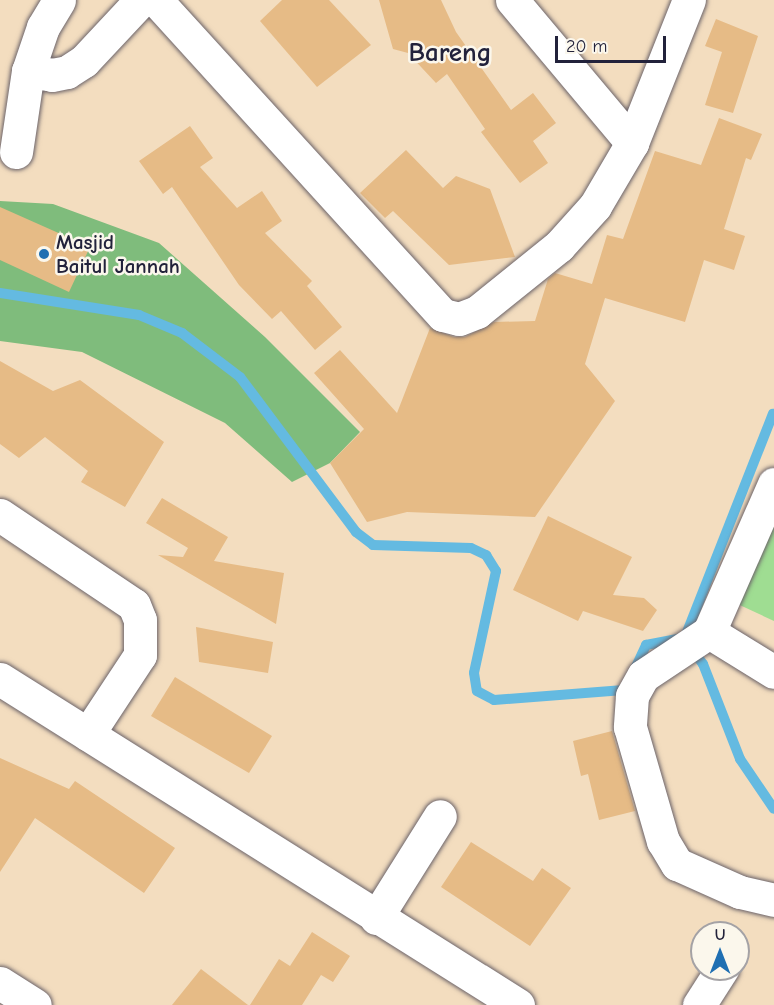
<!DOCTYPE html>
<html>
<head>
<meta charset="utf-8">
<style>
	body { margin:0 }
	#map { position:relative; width:774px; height:1005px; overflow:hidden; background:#f3ddbf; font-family:"Comic Neue",sans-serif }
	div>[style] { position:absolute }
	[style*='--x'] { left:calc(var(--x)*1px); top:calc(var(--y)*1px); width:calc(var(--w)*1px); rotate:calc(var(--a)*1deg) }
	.green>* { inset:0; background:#9fdd92 }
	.forest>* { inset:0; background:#7fbc7c }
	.stream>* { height:10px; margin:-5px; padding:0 5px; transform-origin:5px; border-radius:5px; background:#64bae1 }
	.building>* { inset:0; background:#e6bb86 }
	.roads { filter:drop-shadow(0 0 2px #6b6369) drop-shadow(0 0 2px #6b6369) }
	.street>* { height:33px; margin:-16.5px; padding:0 16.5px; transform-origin:16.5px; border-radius:16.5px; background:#fff }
	.dots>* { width:16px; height:16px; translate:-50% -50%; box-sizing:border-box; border:3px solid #fbf7ec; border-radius:50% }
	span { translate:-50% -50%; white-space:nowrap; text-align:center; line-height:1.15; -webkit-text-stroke:5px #fbf7ec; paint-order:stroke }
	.poi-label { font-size:21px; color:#22223b; font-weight:700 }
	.left { translate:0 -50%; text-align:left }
	.district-label { font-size:27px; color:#22223b; font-weight:700 }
	.north { position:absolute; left:690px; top:921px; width:60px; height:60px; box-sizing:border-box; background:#fbf7ec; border:2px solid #a4a2a5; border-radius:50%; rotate:0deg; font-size:16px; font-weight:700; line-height:24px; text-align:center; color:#22223b }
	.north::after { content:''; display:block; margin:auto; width:21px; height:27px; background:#1f6fb2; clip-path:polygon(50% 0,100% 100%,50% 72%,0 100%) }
	.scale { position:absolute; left:555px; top:36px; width:111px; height:27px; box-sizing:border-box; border:3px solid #22223b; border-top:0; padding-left:8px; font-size:18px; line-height:21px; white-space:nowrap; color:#22223b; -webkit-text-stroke:4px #fbf7ec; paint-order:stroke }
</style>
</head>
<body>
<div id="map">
	<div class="green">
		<i style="clip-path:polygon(774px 503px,774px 621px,731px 601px)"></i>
	</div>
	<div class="forest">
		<i style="clip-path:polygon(0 201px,53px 204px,159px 243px,265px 337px,360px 432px,330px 463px,292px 482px,225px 423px,82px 352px,0 341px)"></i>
	</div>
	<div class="stream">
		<i style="--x:0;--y:293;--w:141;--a:9"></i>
		<i style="--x:139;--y:315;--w:47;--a:22.7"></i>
		<i style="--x:182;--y:333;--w:73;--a:37.2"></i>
		<i style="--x:240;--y:377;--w:194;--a:53.2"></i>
		<i style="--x:356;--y:532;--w:21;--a:37"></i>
		<i style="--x:373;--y:545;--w:98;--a:1.8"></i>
		<i style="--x:471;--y:548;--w:17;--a:25"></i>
		<i style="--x:486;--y:555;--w:19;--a:58"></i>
		<i style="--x:496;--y:571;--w:104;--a:102.2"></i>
		<i style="--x:474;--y:673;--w:18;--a:81"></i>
		<i style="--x:477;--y:691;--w:19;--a:28"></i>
		<i style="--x:494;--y:700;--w:130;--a:-4.4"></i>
		<i style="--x:624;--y:690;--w:6;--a:-59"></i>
		<i style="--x:685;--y:637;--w:240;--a:-68.5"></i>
		<i style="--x:692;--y:649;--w:19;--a:54"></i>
		<i style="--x:703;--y:664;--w:102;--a:68.7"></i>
		<i style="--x:740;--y:759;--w:60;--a:55.8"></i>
		<i style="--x:634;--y:671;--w:29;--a:-65"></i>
		<i style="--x:646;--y:645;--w:36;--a:-11"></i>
	</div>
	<div class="building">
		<i style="clip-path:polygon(282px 0,329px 0,371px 45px,317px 87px,260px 21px)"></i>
		<i style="clip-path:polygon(379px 0,441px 0,456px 32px,511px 110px,533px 93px,556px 123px,533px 141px,548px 163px,520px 183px,481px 132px,485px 129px,447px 74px,436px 83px,408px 53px,393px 49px)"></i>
		<i style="clip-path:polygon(716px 19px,758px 36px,733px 113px,705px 105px,722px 52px,705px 46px)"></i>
		<i style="clip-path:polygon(719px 118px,762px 134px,751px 160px,746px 158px,724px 229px,745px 236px,734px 270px,704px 260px,685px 322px,605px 298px,585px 364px,615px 401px,535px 517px,407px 512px,367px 522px,330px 463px,364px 429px,314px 373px,340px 350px,397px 413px,430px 328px,454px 337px,465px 337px,494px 322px,535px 321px,548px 279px,555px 273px,592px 284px,607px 235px,623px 239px,655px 151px,701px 165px)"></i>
		<i style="clip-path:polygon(190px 126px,213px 158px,200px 167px,237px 208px,262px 191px,282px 221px,265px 233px,312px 281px,307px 286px,342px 327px,315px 350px,281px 311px,272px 319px,239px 285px,172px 187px,163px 194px,139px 161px)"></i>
		<i style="clip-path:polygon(406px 150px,443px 188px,456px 176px,490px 189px,515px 257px,449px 265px,393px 211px,385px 218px,360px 193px)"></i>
		<i style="clip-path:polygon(0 207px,90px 247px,69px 292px,0 260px)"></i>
		<i style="clip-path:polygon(0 361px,53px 391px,80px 380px,164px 442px,125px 507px,81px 482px,88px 471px,45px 437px,19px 458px,0 444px)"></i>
		<i style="clip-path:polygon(162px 498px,228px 537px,214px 561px,284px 573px,276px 624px,158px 555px,183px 557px,188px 548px,146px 523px)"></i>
		<i style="clip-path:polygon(548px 516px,632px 557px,613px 595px,644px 598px,657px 610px,643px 631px,583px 611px,578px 621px,513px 590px)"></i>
		<i style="clip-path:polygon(196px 627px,273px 642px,268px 673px,199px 662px)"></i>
		<i style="clip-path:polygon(175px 677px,272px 736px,249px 773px,151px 716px)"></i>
		<i style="clip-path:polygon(612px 731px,635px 811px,599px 820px,588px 774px,581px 776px,573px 741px)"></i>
		<i style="clip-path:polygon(0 758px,69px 789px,75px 781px,175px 848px,144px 893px,35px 818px,0 872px)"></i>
		<i style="clip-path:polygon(471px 842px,533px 881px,542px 868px,571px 888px,530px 946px,441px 887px)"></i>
		<i style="clip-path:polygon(312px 932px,350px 956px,333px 982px,321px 975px,302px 1005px,250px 1005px,279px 959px,290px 966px)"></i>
		<i style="clip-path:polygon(201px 969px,248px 1005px,172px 1005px)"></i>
	</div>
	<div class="roads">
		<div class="street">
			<i style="--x:156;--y:0;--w:426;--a:47.7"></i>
			<i style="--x:443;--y:315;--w:16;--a:14"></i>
			<i style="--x:459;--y:319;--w:19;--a:-21"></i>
			<i style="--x:477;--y:312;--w:105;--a:-38.8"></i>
			<i style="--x:559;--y:246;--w:54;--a:-48"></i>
			<i style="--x:595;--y:206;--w:73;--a:-59.6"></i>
			<i style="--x:512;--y:0;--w:187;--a:50"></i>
			<i style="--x:632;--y:143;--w:154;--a:-68.3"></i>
			<i style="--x:28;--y:71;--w:24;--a:9"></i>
			<i style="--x:52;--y:75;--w:15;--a:-11"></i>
			<i style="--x:67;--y:72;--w:20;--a:-33"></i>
			<i style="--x:84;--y:61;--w:83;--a:-46.9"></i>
			<i style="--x:16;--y:152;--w:82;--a:-81.6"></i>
			<i style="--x:28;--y:71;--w:46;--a:-71.2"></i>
			<i style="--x:43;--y:27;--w:31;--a:-59"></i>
			<i style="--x:774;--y:484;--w:162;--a:113.7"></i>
			<i style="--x:709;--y:632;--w:79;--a:146.3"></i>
			<i style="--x:643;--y:676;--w:23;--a:119"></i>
			<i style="--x:632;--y:696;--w:31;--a:94"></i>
			<i style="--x:630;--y:727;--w:119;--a:73.9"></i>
			<i style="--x:663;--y:841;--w:27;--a:59"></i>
			<i style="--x:677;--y:864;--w:69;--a:24"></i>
			<i style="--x:740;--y:892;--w:35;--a:13"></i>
			<i style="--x:0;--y:515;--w:161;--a:33.9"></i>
			<i style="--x:134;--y:605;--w:16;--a:68"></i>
			<i style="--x:140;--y:620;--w:35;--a:90"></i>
			<i style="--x:140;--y:655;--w:95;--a:123.4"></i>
			<i style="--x:709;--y:632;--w:76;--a:31.6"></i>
			<i style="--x:0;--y:679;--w:612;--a:32.18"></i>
			<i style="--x:376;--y:918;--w:120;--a:-57.9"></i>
			<i style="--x:0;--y:983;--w:41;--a:32.2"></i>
			<i style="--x:699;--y:1005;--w:43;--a:-57.4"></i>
		</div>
	</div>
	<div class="dots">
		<i style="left:44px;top:254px;background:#1f6fb2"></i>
	</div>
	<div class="poi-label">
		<span class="left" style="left:56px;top:254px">Masjid<br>Baitul Jannah</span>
	</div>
	<div class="district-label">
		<span style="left:450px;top:53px">Bareng</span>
	</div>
	<div class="north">U</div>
	<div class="scale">20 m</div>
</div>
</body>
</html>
